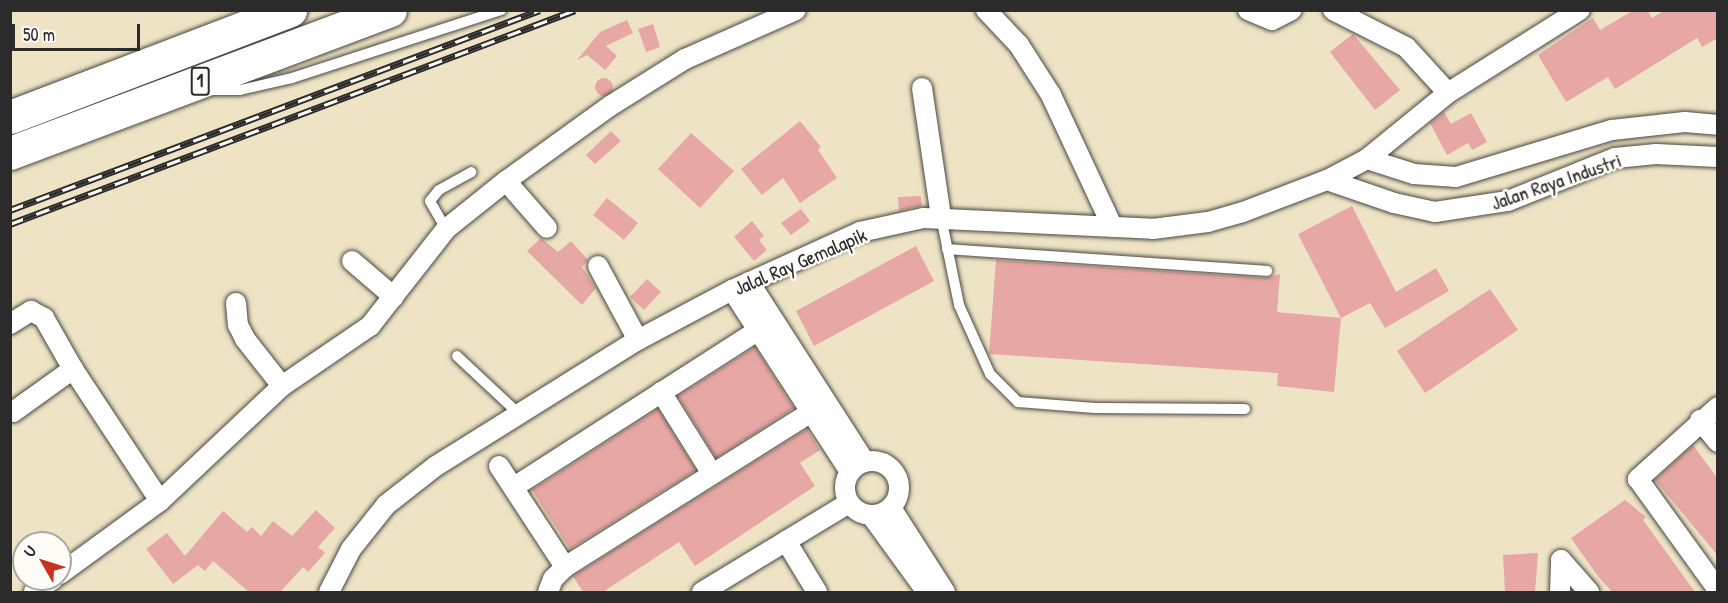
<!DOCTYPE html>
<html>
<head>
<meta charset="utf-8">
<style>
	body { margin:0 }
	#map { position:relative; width:1728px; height:603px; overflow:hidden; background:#eee4c5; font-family:"Patrick Hand",sans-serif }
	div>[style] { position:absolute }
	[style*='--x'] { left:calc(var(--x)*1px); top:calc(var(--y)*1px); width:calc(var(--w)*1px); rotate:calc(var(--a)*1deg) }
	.building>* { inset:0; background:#e7a7a4 }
	.round { border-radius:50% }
	.roads { filter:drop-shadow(0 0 2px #484742) drop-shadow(0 0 2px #484742) }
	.lane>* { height:10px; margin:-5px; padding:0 5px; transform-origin:5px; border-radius:5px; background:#fff }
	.street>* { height:20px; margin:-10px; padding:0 10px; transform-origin:10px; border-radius:10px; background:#fff }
	.street>.ring { margin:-10px; padding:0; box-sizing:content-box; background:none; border:20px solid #fff; border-radius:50% }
	.highway>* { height:33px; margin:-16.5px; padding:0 16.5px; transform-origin:16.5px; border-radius:16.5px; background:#fff }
	.rail>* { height:7px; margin-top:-3.5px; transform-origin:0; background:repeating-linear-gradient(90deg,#fdfcf7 0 14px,#2b2b2b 0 28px); box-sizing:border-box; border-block:2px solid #2b2b2b }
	span { translate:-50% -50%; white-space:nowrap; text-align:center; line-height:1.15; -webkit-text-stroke:5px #fdfcf7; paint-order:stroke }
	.shield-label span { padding:2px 4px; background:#fdfcf7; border:2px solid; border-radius:4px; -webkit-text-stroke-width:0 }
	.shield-label { font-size:18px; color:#2b2b2b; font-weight:700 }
	.street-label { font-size:20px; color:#2b2b2b }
	.frame { position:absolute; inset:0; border:12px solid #2b2b2b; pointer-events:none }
	.north { position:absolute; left:12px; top:531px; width:60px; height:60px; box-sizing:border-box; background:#fdfcf7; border:2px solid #a9a8a5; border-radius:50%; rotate:309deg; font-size:16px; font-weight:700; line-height:24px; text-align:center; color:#2b2b2b }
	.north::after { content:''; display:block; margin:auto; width:21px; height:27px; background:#c8321e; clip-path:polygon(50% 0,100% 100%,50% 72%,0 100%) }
	.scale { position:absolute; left:12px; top:24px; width:128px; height:27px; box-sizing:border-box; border:3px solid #2b2b2b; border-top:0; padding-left:8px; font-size:18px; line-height:21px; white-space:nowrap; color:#2b2b2b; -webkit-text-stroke:4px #fdfcf7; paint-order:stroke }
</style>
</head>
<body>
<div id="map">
	<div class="building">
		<i style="clip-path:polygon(1634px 10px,1647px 10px,1652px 18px,1665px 10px,1718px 10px,1718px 38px,1702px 47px,1697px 38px,1615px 89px,1608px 77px,1566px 102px,1538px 55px,1593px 18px,1600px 30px)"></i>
		<i style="clip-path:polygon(627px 20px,633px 33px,606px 46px,617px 56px,605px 70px,587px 55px,577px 60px,600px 32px)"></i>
		<i style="clip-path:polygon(653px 24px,660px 47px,646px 52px,638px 29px)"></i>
		<i style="clip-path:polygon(1353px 34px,1400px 90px,1375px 110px,1330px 52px)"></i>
		<i class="round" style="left:595px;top:78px;width:18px;height:18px"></i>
		<i style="clip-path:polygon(1444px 112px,1451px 124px,1471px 113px,1487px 142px,1472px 150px,1468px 143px,1447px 155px,1430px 123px)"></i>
		<i style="clip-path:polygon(800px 121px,821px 147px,818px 150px,837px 178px,800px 203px,783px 178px,762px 195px,741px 169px)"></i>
		<i style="clip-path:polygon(611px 131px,621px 141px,595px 164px,586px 155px)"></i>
		<i style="clip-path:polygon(691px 133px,734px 171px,700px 208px,658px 169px)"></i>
		<i style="clip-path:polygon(921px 196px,922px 206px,899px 211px,898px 197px)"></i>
		<i style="clip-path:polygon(607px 198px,638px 223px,624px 240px,593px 215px)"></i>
		<i style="clip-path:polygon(1352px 206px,1396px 292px,1436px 268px,1449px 291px,1385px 328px,1370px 303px,1341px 318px,1298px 234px)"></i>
		<i style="clip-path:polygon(801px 209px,810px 221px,791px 235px,781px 223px)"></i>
		<i style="clip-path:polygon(752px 221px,764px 236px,759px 240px,767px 250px,754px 261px,734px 237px)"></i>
		<i style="clip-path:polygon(541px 238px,558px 252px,571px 241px,588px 260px,582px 267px,596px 288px,582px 305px,527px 251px)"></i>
		<i style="clip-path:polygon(916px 246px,934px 281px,814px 346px,796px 311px)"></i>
		<i style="clip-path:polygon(996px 260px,1266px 278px,1280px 274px,1277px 312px,1341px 318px,1334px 392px,1277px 386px,1278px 373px,989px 354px)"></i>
		<i style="clip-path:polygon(647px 279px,661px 292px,644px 310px,630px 297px)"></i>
		<i style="clip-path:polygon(1490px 289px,1518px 330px,1425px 393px,1397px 351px)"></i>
		<i style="clip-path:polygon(755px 347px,794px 408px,716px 458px,678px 396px)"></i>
		<i style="clip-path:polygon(658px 409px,696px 470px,570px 549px,532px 490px)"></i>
		<i style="clip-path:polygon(807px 429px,820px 450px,800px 463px,815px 486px,695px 566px,679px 542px,603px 592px,583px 592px,573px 576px)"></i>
		<i style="clip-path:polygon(1693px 445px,1718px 479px,1718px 556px,1655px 480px)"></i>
		<i style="clip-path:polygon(1625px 500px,1646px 517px,1643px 520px,1695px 592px,1612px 592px,1597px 575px,1571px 538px)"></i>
		<i style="clip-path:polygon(316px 510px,335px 528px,318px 547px,325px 553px,308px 572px,303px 567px,280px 592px,249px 592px,213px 561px,205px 571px,198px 565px,173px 584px,146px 549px,167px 533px,185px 556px,223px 511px,247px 532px,252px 527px,261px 536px,273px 521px,292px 536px)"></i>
		<i style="clip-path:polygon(1538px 553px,1535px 592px,1505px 592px,1503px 555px)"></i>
	</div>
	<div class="roads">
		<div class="lane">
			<i style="--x:210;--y:90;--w:30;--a:0"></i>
			<i style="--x:240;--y:90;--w:53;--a:-13"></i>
			<i style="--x:292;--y:78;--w:220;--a:-18"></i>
			<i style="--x:941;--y:217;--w:90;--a:78.4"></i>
			<i style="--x:959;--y:305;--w:76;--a:65.8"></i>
			<i style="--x:990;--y:374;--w:40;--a:45"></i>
			<i style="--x:1018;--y:402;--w:77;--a:4.5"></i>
			<i style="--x:1095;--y:408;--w:150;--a:0.4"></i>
			<i style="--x:446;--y:229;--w:32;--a:-120"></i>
			<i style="--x:430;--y:201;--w:14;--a:-51"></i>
			<i style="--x:439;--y:190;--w:37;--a:-29"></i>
			<i style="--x:947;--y:249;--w:321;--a:3.9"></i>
			<i style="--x:457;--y:356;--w:83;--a:43.1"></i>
		</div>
		<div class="street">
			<i style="--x:986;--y:10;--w:48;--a:46.7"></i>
			<i style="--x:1019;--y:45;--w:59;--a:57.4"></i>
			<i style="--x:1051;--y:95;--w:145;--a:65"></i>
			<i style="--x:1248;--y:10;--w:26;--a:23"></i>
			<i style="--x:1272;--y:20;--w:22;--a:-27"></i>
			<i style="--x:1333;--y:10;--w:82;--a:26.9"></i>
			<i style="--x:1406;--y:47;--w:62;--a:47.6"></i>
			<i style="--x:922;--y:88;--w:130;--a:81.6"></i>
			<i style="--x:1367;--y:159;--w:49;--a:17.7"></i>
			<i style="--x:1414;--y:174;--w:42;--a:4.1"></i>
			<i style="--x:1456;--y:177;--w:163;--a:-16.8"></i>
			<i style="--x:1612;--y:130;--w:73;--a:-6.3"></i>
			<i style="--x:1685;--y:122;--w:33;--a:5"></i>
			<i style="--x:1327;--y:180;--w:71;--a:18.9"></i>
			<i style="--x:1394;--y:203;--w:42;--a:12.4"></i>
			<i style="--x:1435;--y:212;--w:74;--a:-8.6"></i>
			<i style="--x:1508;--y:201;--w:115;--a:-21.9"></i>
			<i style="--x:1615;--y:158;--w:41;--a:-5.6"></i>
			<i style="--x:1656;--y:154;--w:62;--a:2.8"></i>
			<i style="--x:506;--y:181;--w:62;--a:48.9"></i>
			<i style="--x:352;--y:261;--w:55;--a:40.6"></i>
			<i style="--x:598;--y:266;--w:84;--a:61.6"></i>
			<i style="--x:749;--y:282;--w:214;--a:57.2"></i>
			<i style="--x:732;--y:290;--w:217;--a:57"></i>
			<i style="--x:236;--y:303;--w:22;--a:85"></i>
			<i style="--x:238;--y:325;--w:16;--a:63"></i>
			<i style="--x:245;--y:339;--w:60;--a:51.8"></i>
			<i style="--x:10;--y:324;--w:25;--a:-32"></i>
			<i style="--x:31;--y:311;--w:15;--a:28"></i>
			<i style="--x:44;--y:318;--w:59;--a:60.4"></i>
			<i style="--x:73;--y:369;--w:158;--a:56.6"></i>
			<i style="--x:661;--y:392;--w:94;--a:58"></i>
			<i style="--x:1718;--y:407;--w:108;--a:138"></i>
			<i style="--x:1638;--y:479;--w:137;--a:54.2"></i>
			<i style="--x:13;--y:412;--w:74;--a:-35.6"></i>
			<i style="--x:1700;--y:420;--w:28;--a:51"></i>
			<i class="ring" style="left:845px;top:461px;width:34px;height:34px"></i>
			<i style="--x:499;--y:466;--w:121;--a:56.8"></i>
			<i style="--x:514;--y:487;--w:289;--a:-32.7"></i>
			<i style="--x:891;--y:508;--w:100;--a:57.3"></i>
			<i style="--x:871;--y:515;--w:95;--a:54"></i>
			<i style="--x:786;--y:541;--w:60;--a:58.7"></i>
			<i style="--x:60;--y:574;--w:124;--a:-36.1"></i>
			<i style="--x:160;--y:501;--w:168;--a:-43.3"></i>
			<i style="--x:282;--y:386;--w:107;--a:-34.3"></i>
			<i style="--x:370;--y:326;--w:123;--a:-51.9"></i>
			<i style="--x:446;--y:229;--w:77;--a:-38.7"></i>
			<i style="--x:506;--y:181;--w:128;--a:-35.8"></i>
			<i style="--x:610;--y:106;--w:89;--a:-32.1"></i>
			<i style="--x:685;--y:59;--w:121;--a:-23.8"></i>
			<i style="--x:34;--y:592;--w:23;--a:-34"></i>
			<i style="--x:329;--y:592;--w:48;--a:-62.9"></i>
			<i style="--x:351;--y:549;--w:56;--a:-51.5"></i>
			<i style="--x:386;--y:505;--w:63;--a:-38"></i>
			<i style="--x:436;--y:466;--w:238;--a:-32"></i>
			<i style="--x:638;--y:340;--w:106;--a:-28"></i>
			<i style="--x:732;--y:290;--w:141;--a:-24.4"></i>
			<i style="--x:860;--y:232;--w:65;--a:-12.5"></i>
			<i style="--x:923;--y:218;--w:230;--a:2.7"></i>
			<i style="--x:1153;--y:229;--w:55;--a:-7.3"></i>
			<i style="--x:1208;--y:222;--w:36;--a:-16"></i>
			<i style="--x:1243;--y:212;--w:90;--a:-20.9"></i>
			<i style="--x:1327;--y:180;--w:45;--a:-27.7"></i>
			<i style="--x:1367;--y:159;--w:104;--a:-39.2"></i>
			<i style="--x:1448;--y:93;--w:156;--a:-32.2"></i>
			<i style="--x:548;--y:592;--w:14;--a:-69"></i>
			<i style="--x:553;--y:579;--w:17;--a:-45"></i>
			<i style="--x:565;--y:567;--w:291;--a:-32.2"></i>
			<i style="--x:702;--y:592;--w:172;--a:-31.2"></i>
			<i style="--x:1560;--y:592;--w:32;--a:-88"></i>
			<i style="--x:1561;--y:560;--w:43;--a:48.8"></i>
		</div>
		<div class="highway">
			<i style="--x:10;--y:117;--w:300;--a:-20.9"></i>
			<i style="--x:10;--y:153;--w:406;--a:-20.6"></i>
		</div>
	</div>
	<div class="rail">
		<i style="--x:10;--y:210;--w:566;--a:-20.67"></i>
		<i style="--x:10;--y:224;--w:604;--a:-20.74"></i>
	</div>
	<div class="shield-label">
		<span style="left:200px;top:81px">1</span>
	</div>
	<div class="street-label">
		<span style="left:1556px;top:181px;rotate:-19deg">Jalan Raya Industri</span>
		<span style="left:800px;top:261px;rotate:-23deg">Jalal Ray Gemalapik</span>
	</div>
	<div class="frame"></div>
	<div class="north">U</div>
	<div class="scale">50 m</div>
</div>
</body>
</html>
